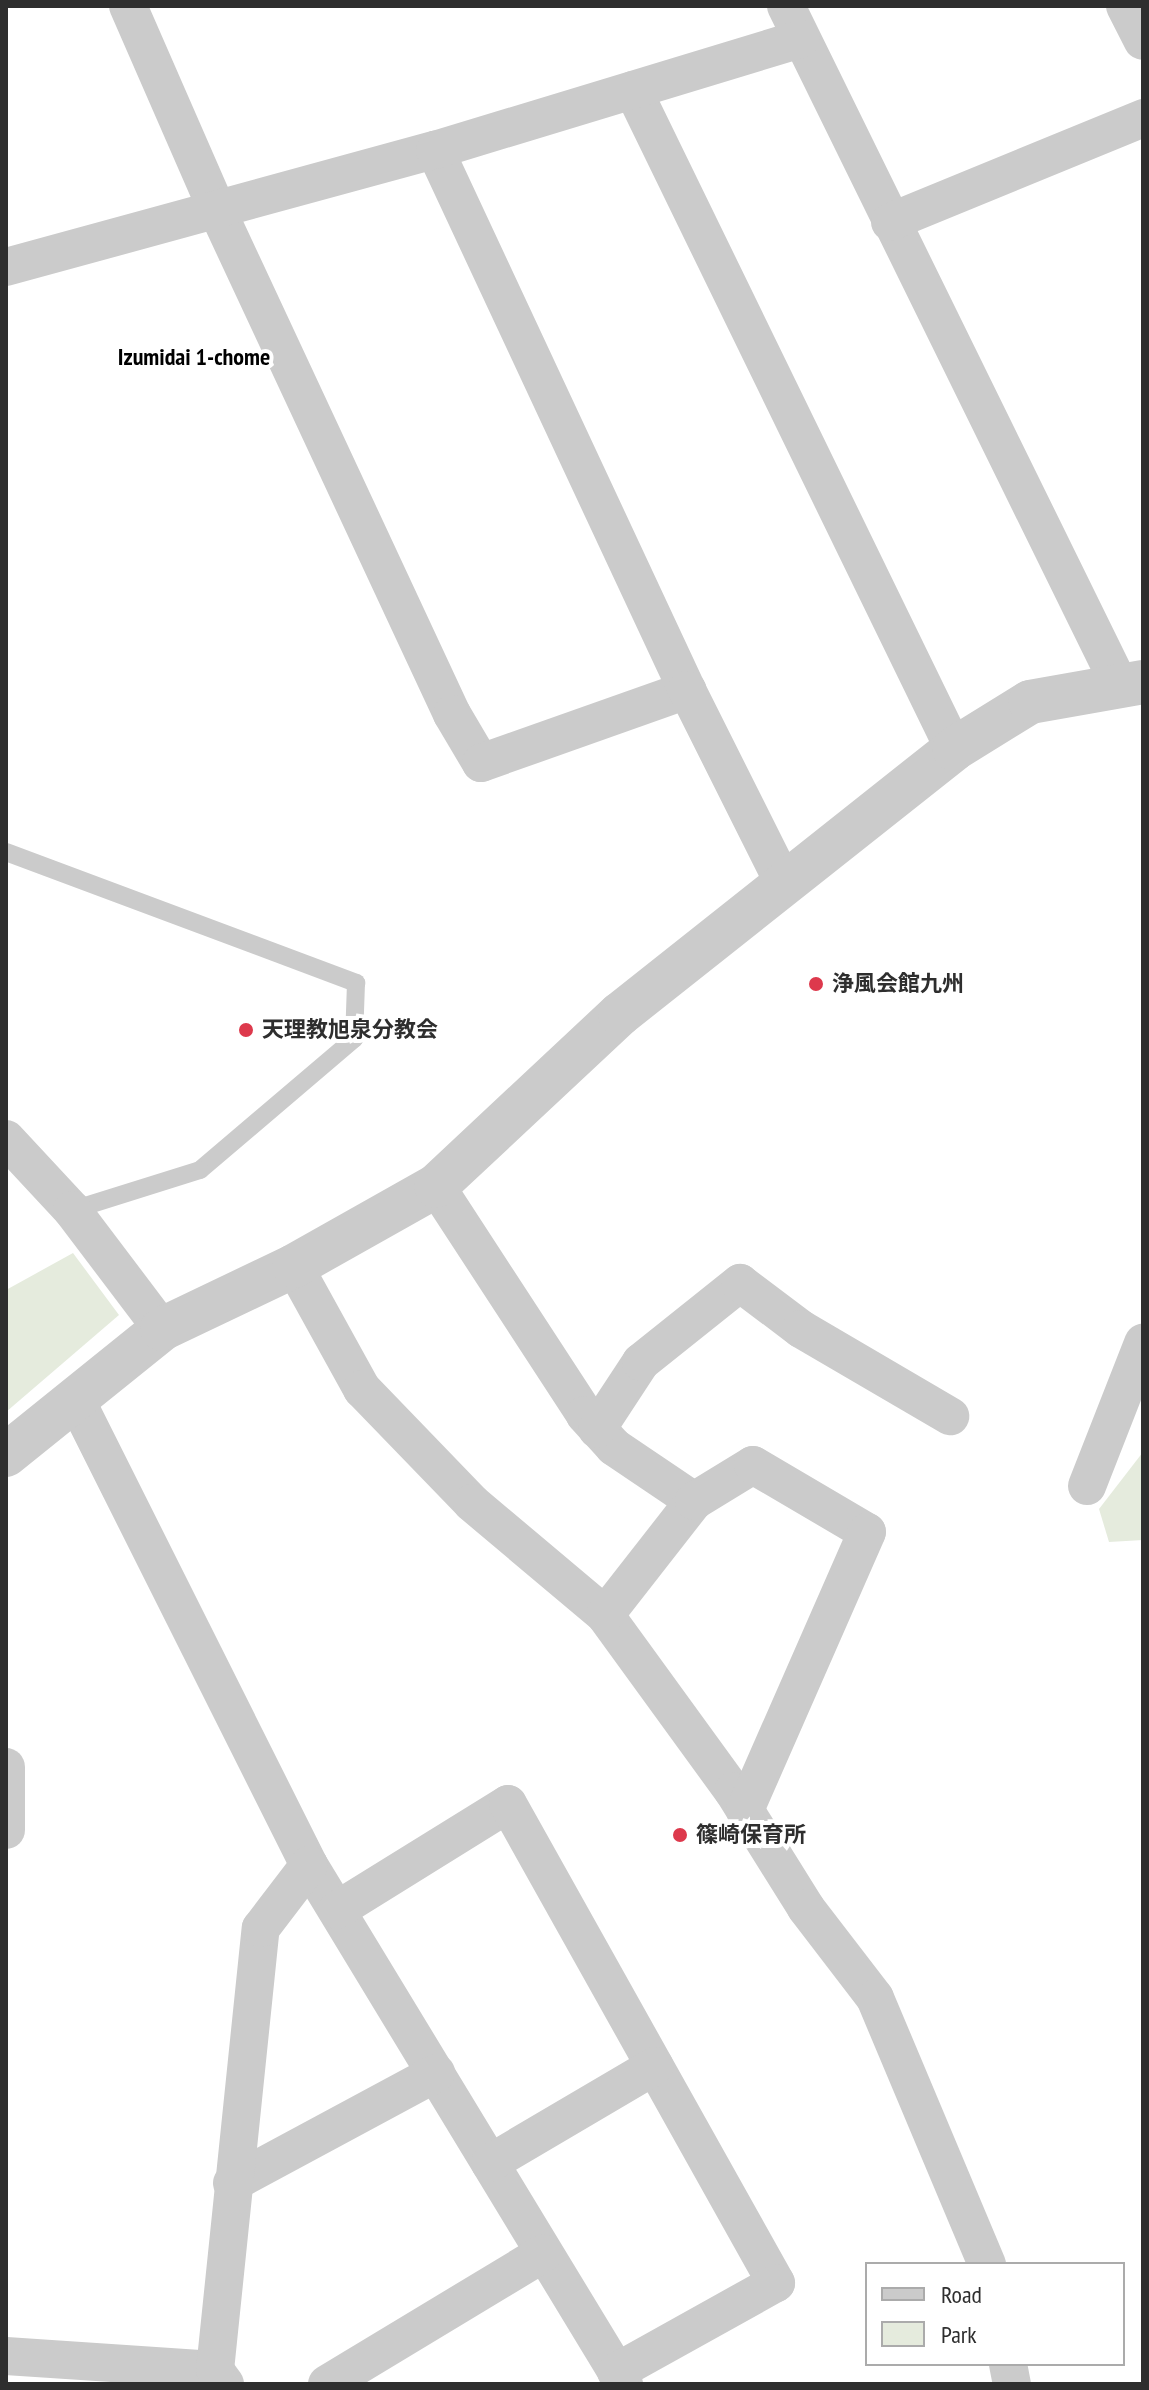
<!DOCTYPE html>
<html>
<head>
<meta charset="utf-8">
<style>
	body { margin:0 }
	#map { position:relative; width:1149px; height:2390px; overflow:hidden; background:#fff; font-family:"PT Sans Narrow","Noto Sans JP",sans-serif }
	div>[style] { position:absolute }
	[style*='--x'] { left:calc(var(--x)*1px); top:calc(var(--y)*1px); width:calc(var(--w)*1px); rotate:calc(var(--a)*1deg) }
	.green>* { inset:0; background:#e5ebdd }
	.service>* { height:18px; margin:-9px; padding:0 9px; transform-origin:9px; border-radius:9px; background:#cbcbcb }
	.minor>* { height:38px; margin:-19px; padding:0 19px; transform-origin:19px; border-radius:19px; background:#cbcbcb }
	.tertiary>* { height:44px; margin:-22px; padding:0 22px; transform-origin:22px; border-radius:22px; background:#cbcbcb }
	.dots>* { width:22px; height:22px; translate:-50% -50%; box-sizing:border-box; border:4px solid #fff; border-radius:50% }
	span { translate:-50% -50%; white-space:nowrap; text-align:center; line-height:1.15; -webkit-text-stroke:8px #fff; paint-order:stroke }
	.poi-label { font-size:22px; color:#2e2e2e; font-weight:700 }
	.left { translate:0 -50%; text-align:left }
	.neighbourhood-label { font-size:24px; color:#000; font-weight:700 }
	.frame { position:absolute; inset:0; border:8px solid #2e2e2e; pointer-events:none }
	.legend { position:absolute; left:865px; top:2262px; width:260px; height:104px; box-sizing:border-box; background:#fff; border:2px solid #ababab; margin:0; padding:10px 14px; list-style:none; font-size:24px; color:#2e2e2e }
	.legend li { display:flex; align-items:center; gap:16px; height:40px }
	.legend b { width:40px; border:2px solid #ababab }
</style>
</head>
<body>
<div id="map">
	<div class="green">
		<i style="clip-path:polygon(73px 1253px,119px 1315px,6px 1412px,6px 1290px)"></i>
		<i style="clip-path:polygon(1143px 1452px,1143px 1540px,1109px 1542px,1099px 1509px)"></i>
	</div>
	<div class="service">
		<i style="--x:6;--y:852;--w:374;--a:20.5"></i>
		<i style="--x:356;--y:983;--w:56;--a:92"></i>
		<i style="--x:354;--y:1039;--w:202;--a:139.6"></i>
		<i style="--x:200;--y:1170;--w:134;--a:162.6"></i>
	</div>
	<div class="minor">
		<i style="--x:128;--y:6;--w:223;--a:66.4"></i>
		<i style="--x:217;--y:210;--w:556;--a:65"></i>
		<i style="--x:452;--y:714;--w:57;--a:59.4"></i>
		<i style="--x:481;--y:763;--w:219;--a:-19.5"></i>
		<i style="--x:786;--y:6;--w:758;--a:63.84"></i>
		<i style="--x:1125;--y:6;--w:39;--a:63"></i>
		<i style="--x:633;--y:90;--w:733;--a:64.03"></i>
		<i style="--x:435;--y:150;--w:596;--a:64.98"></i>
		<i style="--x:687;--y:690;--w:217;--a:63.4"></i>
		<i style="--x:890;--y:222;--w:274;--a:-22.3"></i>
		<i style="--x:6;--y:267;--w:445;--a:-15.3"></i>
		<i style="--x:435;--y:150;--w:382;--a:-16.9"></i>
		<i style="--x:6;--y:1139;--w:97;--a:47.1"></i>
		<i style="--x:72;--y:1210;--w:149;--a:52.9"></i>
		<i style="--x:436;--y:1186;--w:273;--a:56.9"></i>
		<i style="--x:585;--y:1415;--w:43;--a:47.8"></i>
		<i style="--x:614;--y:1447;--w:97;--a:34"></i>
		<i style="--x:294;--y:1266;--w:141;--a:61.1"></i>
		<i style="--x:362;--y:1389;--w:158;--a:46"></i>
		<i style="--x:472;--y:1503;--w:174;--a:40.1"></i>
		<i style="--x:605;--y:1615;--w:218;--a:54"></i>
		<i style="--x:733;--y:1791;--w:138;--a:58"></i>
		<i style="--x:806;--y:1908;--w:113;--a:52.5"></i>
		<i style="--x:875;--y:1998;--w:289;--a:67.2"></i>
		<i style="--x:75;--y:1398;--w:522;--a:63.39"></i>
		<i style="--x:309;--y:1865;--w:607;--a:58.74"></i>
		<i style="--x:597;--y:1429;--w:80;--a:-56.7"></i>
		<i style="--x:641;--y:1362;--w:127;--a:-38.6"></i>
		<i style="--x:740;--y:1283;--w:76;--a:37"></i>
		<i style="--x:801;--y:1329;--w:173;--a:30.3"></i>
		<i style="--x:1087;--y:1486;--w:154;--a:-68.6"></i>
		<i style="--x:605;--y:1615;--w:145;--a:-52"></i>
		<i style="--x:694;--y:1501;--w:69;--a:-31.4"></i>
		<i style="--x:753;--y:1465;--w:132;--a:30.4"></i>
		<i style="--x:867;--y:1532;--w:304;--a:113.7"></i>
		<i style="--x:6;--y:1767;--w:63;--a:90"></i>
		<i style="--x:337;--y:1910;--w:201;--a:-31.8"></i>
		<i style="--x:508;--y:1804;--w:549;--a:60.77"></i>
		<i style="--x:776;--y:2283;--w:183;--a:150.9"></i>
		<i style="--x:490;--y:2163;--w:191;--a:-30.5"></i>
		<i style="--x:232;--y:2183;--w:232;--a:-28.3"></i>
		<i style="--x:6;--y:2356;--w:209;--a:3.8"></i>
		<i style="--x:1008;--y:2364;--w:20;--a:79"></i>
		<i style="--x:225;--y:2384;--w:17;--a:-126"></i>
		<i style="--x:215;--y:2370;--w:444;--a:-84.1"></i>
		<i style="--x:261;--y:1928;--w:79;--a:-52.7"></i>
		<i style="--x:327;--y:2384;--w:253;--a:-31.1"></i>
	</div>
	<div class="tertiary">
		<i style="--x:6;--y:1455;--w:201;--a:-38.9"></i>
		<i style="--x:162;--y:1329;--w:146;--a:-25.5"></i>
		<i style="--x:294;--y:1266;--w:163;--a:-29.4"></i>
		<i style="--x:436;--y:1186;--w:252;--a:-43.1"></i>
		<i style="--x:620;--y:1014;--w:426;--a:-38.4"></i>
		<i style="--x:954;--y:749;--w:89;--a:-31.7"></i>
		<i style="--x:1030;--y:702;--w:115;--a:-10"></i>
	</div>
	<div class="dots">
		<i style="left:816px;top:984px;background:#dd394c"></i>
		<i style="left:246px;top:1030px;background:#dd394c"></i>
		<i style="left:680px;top:1835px;background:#dd394c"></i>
	</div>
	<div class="poi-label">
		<span class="left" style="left:832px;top:984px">浄風会館九州</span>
		<span class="left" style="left:262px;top:1030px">天理教旭泉分教会</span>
		<span class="left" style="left:696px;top:1835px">篠崎保育所</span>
	</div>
	<div class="neighbourhood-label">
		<span style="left:194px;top:357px">Izumidai 1-chome</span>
	</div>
	<div class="frame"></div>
	<ul class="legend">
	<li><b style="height:10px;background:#cbcbcb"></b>Road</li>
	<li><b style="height:22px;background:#e5ebdd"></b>Park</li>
	</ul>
</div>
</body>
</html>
